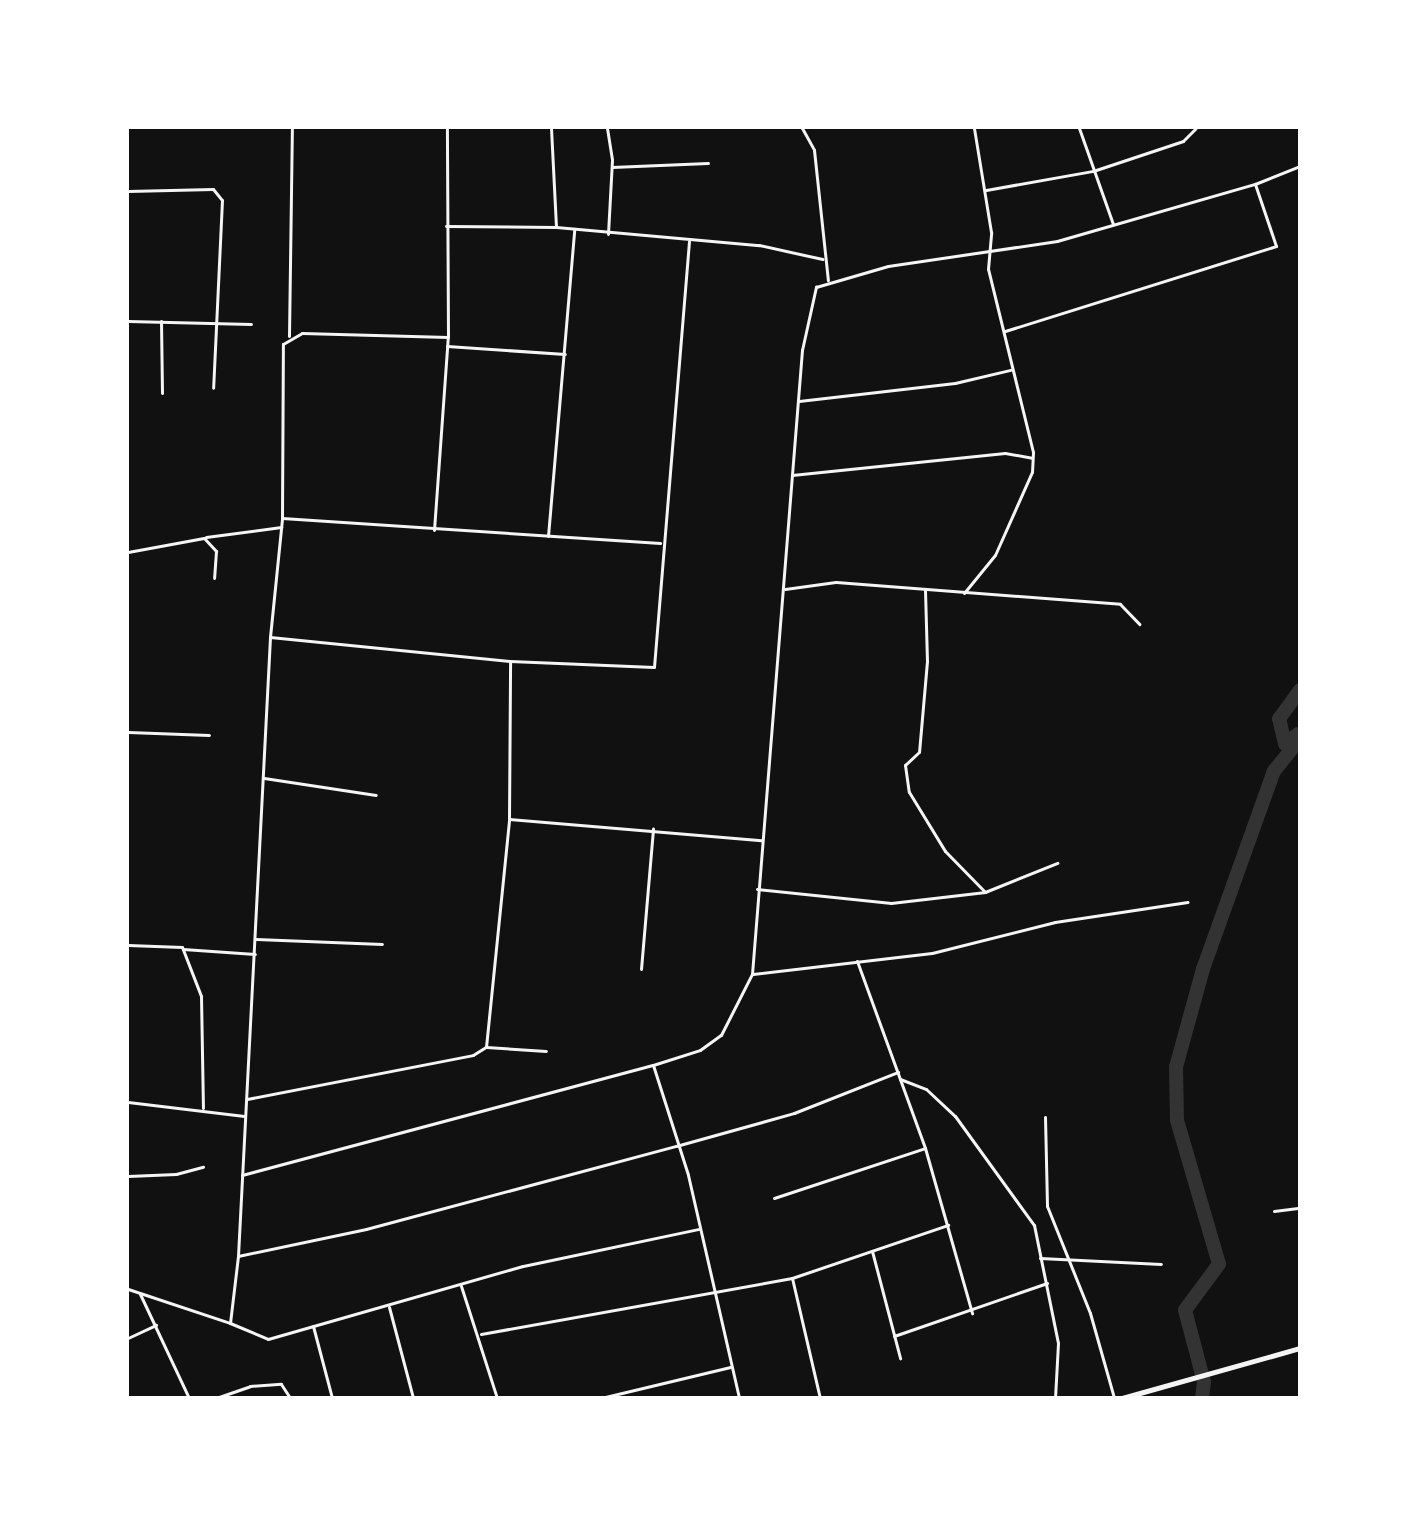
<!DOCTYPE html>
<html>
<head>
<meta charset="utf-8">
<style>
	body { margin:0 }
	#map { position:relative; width:1427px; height:1525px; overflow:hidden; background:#111; font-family:Ubuntu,sans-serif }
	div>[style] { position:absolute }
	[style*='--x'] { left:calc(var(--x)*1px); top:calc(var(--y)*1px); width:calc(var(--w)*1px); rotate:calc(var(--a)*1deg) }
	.river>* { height:14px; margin:-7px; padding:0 7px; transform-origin:7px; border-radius:7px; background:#333 }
	.minor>* { height:3px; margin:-1.5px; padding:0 1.5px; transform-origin:1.5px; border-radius:1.5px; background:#f5f5f5 }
	.primary>* { height:5px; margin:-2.5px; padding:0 2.5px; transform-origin:2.5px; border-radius:2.5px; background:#f5f5f5 }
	span { translate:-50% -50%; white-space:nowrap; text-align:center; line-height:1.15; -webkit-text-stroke:4.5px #fff; paint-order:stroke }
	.frame { position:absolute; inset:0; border:129px solid #fff; pointer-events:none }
</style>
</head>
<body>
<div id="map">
	<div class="river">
		<i style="--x:1298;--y:734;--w:16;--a:142"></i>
		<i style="--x:1285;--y:744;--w:26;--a:-103"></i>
		<i style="--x:1279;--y:719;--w:36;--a:-54"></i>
		<i style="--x:1202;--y:1398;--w:16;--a:-83"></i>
		<i style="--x:1204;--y:1382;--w:74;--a:-104.8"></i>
		<i style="--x:1185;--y:1310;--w:57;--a:-53.5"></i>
		<i style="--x:1219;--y:1264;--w:150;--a:-106.3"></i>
		<i style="--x:1177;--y:1120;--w:53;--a:-91.1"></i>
		<i style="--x:1176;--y:1067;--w:102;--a:-74.6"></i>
		<i style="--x:1203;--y:969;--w:210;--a:-70.3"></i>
		<i style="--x:1274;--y:771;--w:41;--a:-50.9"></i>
	</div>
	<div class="minor">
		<i style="--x:551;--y:128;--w:99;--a:87.1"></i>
		<i style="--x:607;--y:128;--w:32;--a:81"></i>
		<i style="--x:612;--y:160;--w:74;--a:93.1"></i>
		<i style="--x:802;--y:128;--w:25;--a:61"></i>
		<i style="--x:814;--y:150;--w:131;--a:83.9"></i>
		<i style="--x:1079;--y:128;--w:102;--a:70.5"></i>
		<i style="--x:612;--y:167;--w:96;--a:-2.4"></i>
		<i style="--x:986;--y:190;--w:109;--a:-10.1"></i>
		<i style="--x:1093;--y:171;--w:95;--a:-18.4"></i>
		<i style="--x:1183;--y:141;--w:18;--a:-45"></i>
		<i style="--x:128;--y:191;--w:85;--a:-1.3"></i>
		<i style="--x:213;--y:189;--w:14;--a:51"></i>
		<i style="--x:222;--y:200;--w:188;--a:92.7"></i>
		<i style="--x:446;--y:226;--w:110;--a:0.5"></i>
		<i style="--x:556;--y:227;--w:204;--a:5.1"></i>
		<i style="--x:759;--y:245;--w:65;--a:12.5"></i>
		<i style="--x:128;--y:321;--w:123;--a:1.4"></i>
		<i style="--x:161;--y:321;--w:72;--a:89.2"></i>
		<i style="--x:1005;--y:331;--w:284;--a:-17.4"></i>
		<i style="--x:1276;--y:246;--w:65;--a:-108.7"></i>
		<i style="--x:1255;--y:184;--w:48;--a:-21.8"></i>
		<i style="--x:289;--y:336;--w:208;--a:-89.2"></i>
		<i style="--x:447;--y:346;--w:118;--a:3.9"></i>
		<i style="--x:799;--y:401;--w:157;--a:-6.6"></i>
		<i style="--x:955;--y:383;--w:57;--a:-13.3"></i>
		<i style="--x:792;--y:475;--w:214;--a:-5.9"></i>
		<i style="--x:1005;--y:453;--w:27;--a:10"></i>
		<i style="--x:282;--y:518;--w:379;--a:3.8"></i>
		<i style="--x:434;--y:530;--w:194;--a:-85.9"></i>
		<i style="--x:548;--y:536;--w:307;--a:-85.1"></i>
		<i style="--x:206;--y:537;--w:76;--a:-7.6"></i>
		<i style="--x:128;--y:552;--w:77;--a:-10.4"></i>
		<i style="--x:204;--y:538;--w:18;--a:47"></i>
		<i style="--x:216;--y:551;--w:27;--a:94"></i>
		<i style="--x:785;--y:589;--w:51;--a:-7.8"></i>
		<i style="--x:836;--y:582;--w:285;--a:4.4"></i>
		<i style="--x:1120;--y:604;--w:28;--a:46"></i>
		<i style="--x:925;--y:590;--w:71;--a:88.4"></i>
		<i style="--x:927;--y:661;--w:91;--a:95"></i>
		<i style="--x:919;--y:752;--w:19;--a:137"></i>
		<i style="--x:905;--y:765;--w:27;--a:82"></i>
		<i style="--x:909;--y:792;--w:69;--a:58.6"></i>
		<i style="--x:945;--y:851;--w:57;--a:45.7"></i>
		<i style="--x:964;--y:593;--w:49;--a:-50.8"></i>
		<i style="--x:995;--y:555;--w:91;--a:-66"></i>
		<i style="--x:1032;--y:472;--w:20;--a:-87"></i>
		<i style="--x:1033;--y:452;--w:188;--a:-103.8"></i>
		<i style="--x:988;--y:269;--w:37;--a:-85"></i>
		<i style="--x:991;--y:232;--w:105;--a:-99.3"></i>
		<i style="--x:270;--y:637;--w:241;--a:5.7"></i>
		<i style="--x:510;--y:661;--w:144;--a:2.4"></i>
		<i style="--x:654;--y:667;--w:427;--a:-85.3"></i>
		<i style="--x:128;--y:732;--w:81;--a:2.1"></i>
		<i style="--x:264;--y:778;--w:113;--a:8.6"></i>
		<i style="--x:509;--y:819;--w:253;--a:4.8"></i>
		<i style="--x:757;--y:889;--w:135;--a:6"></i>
		<i style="--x:891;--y:903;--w:95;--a:-6.7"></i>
		<i style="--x:985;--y:892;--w:78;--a:-21.9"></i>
		<i style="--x:256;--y:939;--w:126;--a:2.3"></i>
		<i style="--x:128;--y:945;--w:54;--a:2.1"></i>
		<i style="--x:182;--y:947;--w:53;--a:68.8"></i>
		<i style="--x:201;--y:996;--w:112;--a:89"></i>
		<i style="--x:183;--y:949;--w:72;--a:4"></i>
		<i style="--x:857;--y:961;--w:199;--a:70"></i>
		<i style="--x:925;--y:1148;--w:172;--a:74.1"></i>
		<i style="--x:641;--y:969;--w:141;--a:-85.1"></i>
		<i style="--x:753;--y:974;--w:180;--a:-6.7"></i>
		<i style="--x:932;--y:953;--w:127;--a:-14.1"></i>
		<i style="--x:1055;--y:922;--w:134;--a:-8.6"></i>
		<i style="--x:486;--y:1047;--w:60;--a:3.8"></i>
		<i style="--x:653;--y:1065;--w:115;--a:72.3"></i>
		<i style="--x:688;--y:1175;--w:229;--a:77.1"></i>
		<i style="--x:900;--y:1079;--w:28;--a:21"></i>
		<i style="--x:926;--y:1089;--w:40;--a:43"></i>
		<i style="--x:955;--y:1116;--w:135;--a:54.1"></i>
		<i style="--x:1034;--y:1225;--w:120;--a:78.5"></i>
		<i style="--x:1058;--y:1343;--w:55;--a:93.1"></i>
		<i style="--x:247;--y:1099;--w:230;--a:-11"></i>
		<i style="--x:473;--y:1055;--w:15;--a:-32"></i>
		<i style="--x:486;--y:1047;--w:229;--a:-84.2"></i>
		<i style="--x:509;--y:819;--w:158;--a:-89.6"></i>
		<i style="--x:128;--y:1102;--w:117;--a:6.9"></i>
		<i style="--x:1045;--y:1117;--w:89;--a:88.7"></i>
		<i style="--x:1047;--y:1206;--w:115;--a:68.1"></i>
		<i style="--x:1090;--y:1313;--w:88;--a:74.2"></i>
		<i style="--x:242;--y:1175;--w:425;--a:-15"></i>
		<i style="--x:653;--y:1065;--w:49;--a:-17.7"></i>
		<i style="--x:700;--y:1050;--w:26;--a:-36"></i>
		<i style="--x:721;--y:1035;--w:68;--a:-63.1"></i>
		<i style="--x:752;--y:974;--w:626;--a:-85.42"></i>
		<i style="--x:802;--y:350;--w:65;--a:-77.5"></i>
		<i style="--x:816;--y:287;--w:75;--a:-16.3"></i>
		<i style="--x:888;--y:266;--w:171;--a:-8.4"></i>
		<i style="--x:1057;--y:241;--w:206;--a:-16.1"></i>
		<i style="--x:128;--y:1176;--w:48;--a:-2.4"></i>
		<i style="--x:176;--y:1174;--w:28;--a:-15"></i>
		<i style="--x:774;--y:1198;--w:159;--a:-18.3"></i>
		<i style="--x:1274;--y:1211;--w:26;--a:-7"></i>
		<i style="--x:872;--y:1251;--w:111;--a:75.3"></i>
		<i style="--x:238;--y:1256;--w:131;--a:-11.9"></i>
		<i style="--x:366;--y:1229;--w:321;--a:-15"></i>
		<i style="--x:676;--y:1146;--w:123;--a:-15.6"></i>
		<i style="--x:794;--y:1113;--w:112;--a:-21.5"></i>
		<i style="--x:1040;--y:1258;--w:121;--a:2.8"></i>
		<i style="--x:792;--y:1278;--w:123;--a:76.9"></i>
		<i style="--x:461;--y:1286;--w:118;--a:72.2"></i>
		<i style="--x:128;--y:1289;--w:108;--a:18.4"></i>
		<i style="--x:230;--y:1323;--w:67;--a:-83.2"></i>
		<i style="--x:238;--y:1256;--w:620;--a:-87.04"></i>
		<i style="--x:270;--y:637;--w:120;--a:-84.2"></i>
		<i style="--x:282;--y:518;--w:174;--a:-89.7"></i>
		<i style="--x:283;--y:344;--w:22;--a:-30"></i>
		<i style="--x:302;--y:333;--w:146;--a:1.6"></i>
		<i style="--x:448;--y:337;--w:209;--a:-90.3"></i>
		<i style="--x:140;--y:1294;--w:115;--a:64.8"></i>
		<i style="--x:389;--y:1307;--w:94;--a:75.2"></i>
		<i style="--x:230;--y:1323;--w:41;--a:22.8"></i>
		<i style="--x:268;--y:1339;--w:265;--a:-16"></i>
		<i style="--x:523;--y:1266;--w:180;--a:-11.9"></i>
		<i style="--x:313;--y:1326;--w:74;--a:75.2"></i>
		<i style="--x:481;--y:1334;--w:316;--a:-10.2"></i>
		<i style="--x:792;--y:1278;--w:165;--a:-18.8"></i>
		<i style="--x:894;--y:1336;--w:162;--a:-19.1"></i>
		<i style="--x:128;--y:1338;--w:31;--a:-25"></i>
		<i style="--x:216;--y:1398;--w:36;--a:-19"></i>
		<i style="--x:250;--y:1386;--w:31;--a:-4"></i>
		<i style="--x:281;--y:1384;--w:17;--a:57"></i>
		<i style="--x:601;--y:1398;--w:133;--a:-13.5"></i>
	</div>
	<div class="primary">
		<i style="--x:1122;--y:1398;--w:185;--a:-15.7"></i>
	</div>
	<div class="frame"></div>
</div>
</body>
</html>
